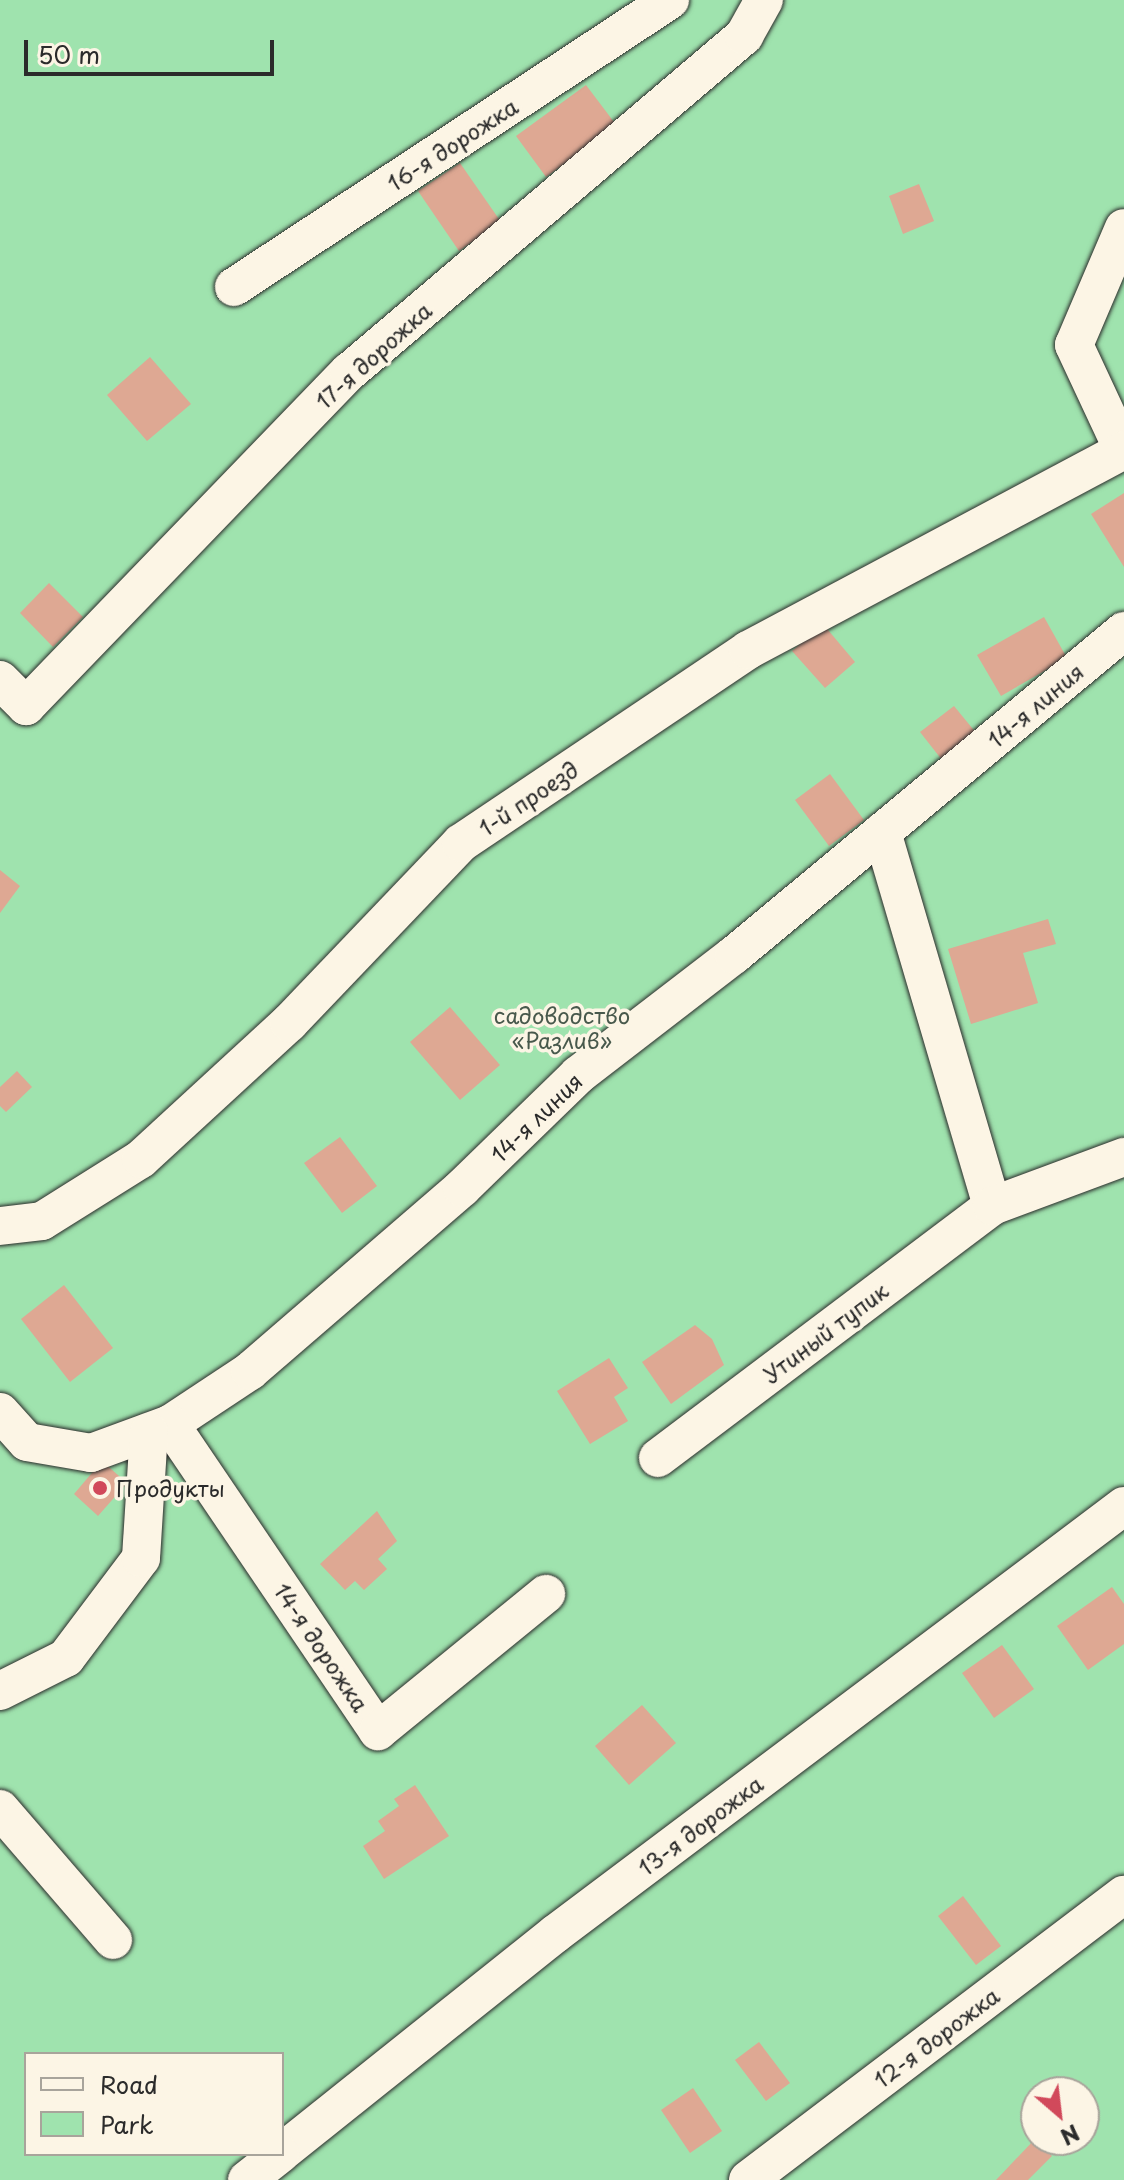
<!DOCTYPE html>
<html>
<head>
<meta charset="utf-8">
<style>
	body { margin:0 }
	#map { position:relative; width:1124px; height:2180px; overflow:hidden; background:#fcf5e5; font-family:"Playpen Sans",sans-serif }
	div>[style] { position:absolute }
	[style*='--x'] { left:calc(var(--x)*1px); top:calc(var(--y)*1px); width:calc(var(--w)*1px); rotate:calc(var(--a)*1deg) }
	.green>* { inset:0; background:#9fe3ae }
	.building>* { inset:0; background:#dea893 }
	.roads { filter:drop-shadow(0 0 2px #2b2b2b) drop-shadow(0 0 2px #2b2b2b) }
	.street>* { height:38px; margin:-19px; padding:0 19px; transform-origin:19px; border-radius:19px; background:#fcf5e5 }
	.dots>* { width:22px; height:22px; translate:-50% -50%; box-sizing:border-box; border:4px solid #fcf5e5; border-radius:50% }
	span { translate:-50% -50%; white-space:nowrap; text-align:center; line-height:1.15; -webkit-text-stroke:7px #fcf5e5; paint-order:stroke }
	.street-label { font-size:22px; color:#2b2b2b }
	.park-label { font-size:22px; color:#48594c }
	.poi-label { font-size:22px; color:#2b2b2b }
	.left { translate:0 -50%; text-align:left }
	.legend { position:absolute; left:24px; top:2052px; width:260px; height:104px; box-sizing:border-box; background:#fcf5e5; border:2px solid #a8a49b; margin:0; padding:10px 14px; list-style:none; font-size:24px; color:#2b2b2b }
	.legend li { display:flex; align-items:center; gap:16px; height:40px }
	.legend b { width:40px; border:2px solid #a8a49b }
	.north { position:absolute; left:1020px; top:2076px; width:80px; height:80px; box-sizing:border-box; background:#fcf5e5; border:2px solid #a8a49b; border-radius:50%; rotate:152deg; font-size:22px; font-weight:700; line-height:32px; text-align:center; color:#2b2b2b }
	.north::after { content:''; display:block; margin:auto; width:28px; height:36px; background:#d1495b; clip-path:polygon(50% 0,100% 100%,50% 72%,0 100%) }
	.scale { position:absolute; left:24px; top:40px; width:250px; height:36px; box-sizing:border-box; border:4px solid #2b2b2b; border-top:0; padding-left:10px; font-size:24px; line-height:28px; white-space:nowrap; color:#2b2b2b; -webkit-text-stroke:6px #fcf5e5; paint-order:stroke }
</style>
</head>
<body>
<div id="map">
	<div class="green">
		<i style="clip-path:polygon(evenodd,0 0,1124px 0,1124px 2180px,0 2180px,0 0,26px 2054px,282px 2054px,282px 2154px,26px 2154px,26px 2054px,0 0,1036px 2092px,1084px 2092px,1084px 2140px,1036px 2140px,1036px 2092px)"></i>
	</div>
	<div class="building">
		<i style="clip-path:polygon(586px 85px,617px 126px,546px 177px,516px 136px)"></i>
		<i style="clip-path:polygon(460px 163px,501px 222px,459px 251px,418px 191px)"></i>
		<i style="clip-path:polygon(919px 184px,934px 221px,903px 234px,889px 196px)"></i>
		<i style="clip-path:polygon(150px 357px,191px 404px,147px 441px,107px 395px)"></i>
		<i style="clip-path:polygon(1124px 493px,1124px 567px,1091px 514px)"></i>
		<i style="clip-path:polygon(49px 583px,83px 617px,53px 647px,20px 613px)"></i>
		<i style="clip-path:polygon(1044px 617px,1067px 658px,1001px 696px,977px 655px)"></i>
		<i style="clip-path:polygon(823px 624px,855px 662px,825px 688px,792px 651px)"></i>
		<i style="clip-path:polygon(954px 706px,977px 734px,942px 760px,920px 732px)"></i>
		<i style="clip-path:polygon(830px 774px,864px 820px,829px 846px,795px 800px)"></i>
		<i style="clip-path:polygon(0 870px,20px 886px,0 913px)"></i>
		<i style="clip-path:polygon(1048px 919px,1056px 944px,1023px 953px,1038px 1003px,971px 1024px,948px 949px)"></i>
		<i style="clip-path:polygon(450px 1007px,500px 1065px,460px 1100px,410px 1042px)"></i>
		<i style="clip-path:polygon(17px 1071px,32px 1087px,6px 1112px,0 1106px,0 1087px)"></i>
		<i style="clip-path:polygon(340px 1137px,377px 1186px,342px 1213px,304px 1163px)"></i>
		<i style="clip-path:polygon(64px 1285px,113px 1348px,70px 1382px,21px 1319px)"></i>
		<i style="clip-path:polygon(695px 1325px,712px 1339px,724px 1365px,671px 1404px,642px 1362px)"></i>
		<i style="clip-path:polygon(609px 1358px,628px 1388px,614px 1397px,628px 1421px,590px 1444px,557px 1391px)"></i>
		<i style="clip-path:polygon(102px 1461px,127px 1483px,98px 1516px,74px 1494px)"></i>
		<i style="clip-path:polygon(377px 1511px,397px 1541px,378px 1559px,387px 1569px,364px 1590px,355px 1581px,345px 1590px,320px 1564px)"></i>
		<i style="clip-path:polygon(1112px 1587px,1124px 1604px,1124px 1644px,1088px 1670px,1057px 1626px)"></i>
		<i style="clip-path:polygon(1002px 1645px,1034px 1689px,994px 1718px,962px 1673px)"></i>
		<i style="clip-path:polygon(642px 1705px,676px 1743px,629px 1785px,595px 1746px)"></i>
		<i style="clip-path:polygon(415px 1785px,449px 1836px,384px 1879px,363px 1846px,385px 1831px,378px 1821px,399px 1806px,394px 1799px)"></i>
		<i style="clip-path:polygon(963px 1896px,1001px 1946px,976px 1965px,938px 1916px)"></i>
		<i style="clip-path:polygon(759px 2042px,790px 2083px,766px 2101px,735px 2060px)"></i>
		<i style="clip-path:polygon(693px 2088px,722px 2131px,690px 2153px,661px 2110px)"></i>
		<i style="clip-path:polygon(1035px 2139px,1052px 2156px,1028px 2180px,996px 2180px)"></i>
	</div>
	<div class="roads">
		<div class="street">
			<i style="--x:234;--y:287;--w:522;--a:-33.36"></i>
			<i style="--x:1123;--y:450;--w:116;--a:-115"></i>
			<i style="--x:1074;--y:345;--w:127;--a:-66.9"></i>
			<i style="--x:0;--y:680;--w:37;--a:45"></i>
			<i style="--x:26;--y:706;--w:465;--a:-46"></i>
			<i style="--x:349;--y:372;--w:519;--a:-40.39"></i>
			<i style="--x:744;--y:36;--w:41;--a:-60.9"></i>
			<i style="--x:882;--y:832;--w:390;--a:73.6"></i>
			<i style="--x:0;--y:1226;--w:42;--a:-6.8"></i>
			<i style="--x:42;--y:1221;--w:117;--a:-32.1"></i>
			<i style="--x:141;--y:1159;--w:201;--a:-42.6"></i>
			<i style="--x:289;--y:1023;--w:249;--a:-46.3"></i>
			<i style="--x:461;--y:843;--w:346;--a:-33.9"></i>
			<i style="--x:748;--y:650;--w:426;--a:-28"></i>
			<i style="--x:0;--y:1412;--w:40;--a:48"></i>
			<i style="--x:27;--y:1442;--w:65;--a:9.8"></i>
			<i style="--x:91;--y:1453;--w:84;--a:-20.2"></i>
			<i style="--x:170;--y:1424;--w:96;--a:-33.5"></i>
			<i style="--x:250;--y:1371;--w:280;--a:-40.8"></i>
			<i style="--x:462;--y:1188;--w:162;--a:-44.2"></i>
			<i style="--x:578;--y:1075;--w:197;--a:-37.6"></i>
			<i style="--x:734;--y:955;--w:507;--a:-39.72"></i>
			<i style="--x:170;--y:1424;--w:371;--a:55.9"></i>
			<i style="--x:378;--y:1731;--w:217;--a:-39.2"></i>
			<i style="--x:658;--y:1458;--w:418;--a:-37"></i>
			<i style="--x:992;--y:1206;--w:141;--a:-20.4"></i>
			<i style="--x:0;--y:1691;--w:74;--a:-26.6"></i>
			<i style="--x:66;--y:1658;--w:125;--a:-53.1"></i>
			<i style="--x:141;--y:1558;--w:126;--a:-86.4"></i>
			<i style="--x:0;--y:1809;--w:173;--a:49.2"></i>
			<i style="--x:282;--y:2152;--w:349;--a:-38.6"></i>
			<i style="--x:555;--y:1934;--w:712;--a:-36.95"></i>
			<i style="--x:247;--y:2180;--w:42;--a:-38.2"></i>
			<i style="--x:748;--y:2180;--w:472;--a:-37.2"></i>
		</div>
	</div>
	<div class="dots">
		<i style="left:100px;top:1488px;background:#d1495b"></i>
	</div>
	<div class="street-label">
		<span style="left:452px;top:144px;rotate:-33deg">16-я дорожка</span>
		<span style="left:373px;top:355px;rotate:-42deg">17-я дорожка</span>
		<span style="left:1035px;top:705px;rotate:-40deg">14-я линия</span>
		<span style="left:528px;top:798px;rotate:-34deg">1-й проезд</span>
		<span style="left:536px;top:1117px;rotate:-44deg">14-я линия</span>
		<span style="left:825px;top:1332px;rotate:-37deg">Утиный тупик</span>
		<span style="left:322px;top:1647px;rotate:56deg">14-я дорожка</span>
		<span style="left:700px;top:1825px;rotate:-37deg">13-я дорожка</span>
		<span style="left:936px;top:2037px;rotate:-37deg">12-я дорожка</span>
	</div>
	<div class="park-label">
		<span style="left:562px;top:1027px">садоводство<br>«Разлив»</span>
	</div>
	<div class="poi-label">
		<span class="left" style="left:116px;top:1488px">Продукты</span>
	</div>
	<ul class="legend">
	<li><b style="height:10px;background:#fcf5e5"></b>Road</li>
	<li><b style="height:22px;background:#9fe3ae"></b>Park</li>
	</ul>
	<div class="north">N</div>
	<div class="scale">50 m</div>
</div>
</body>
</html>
